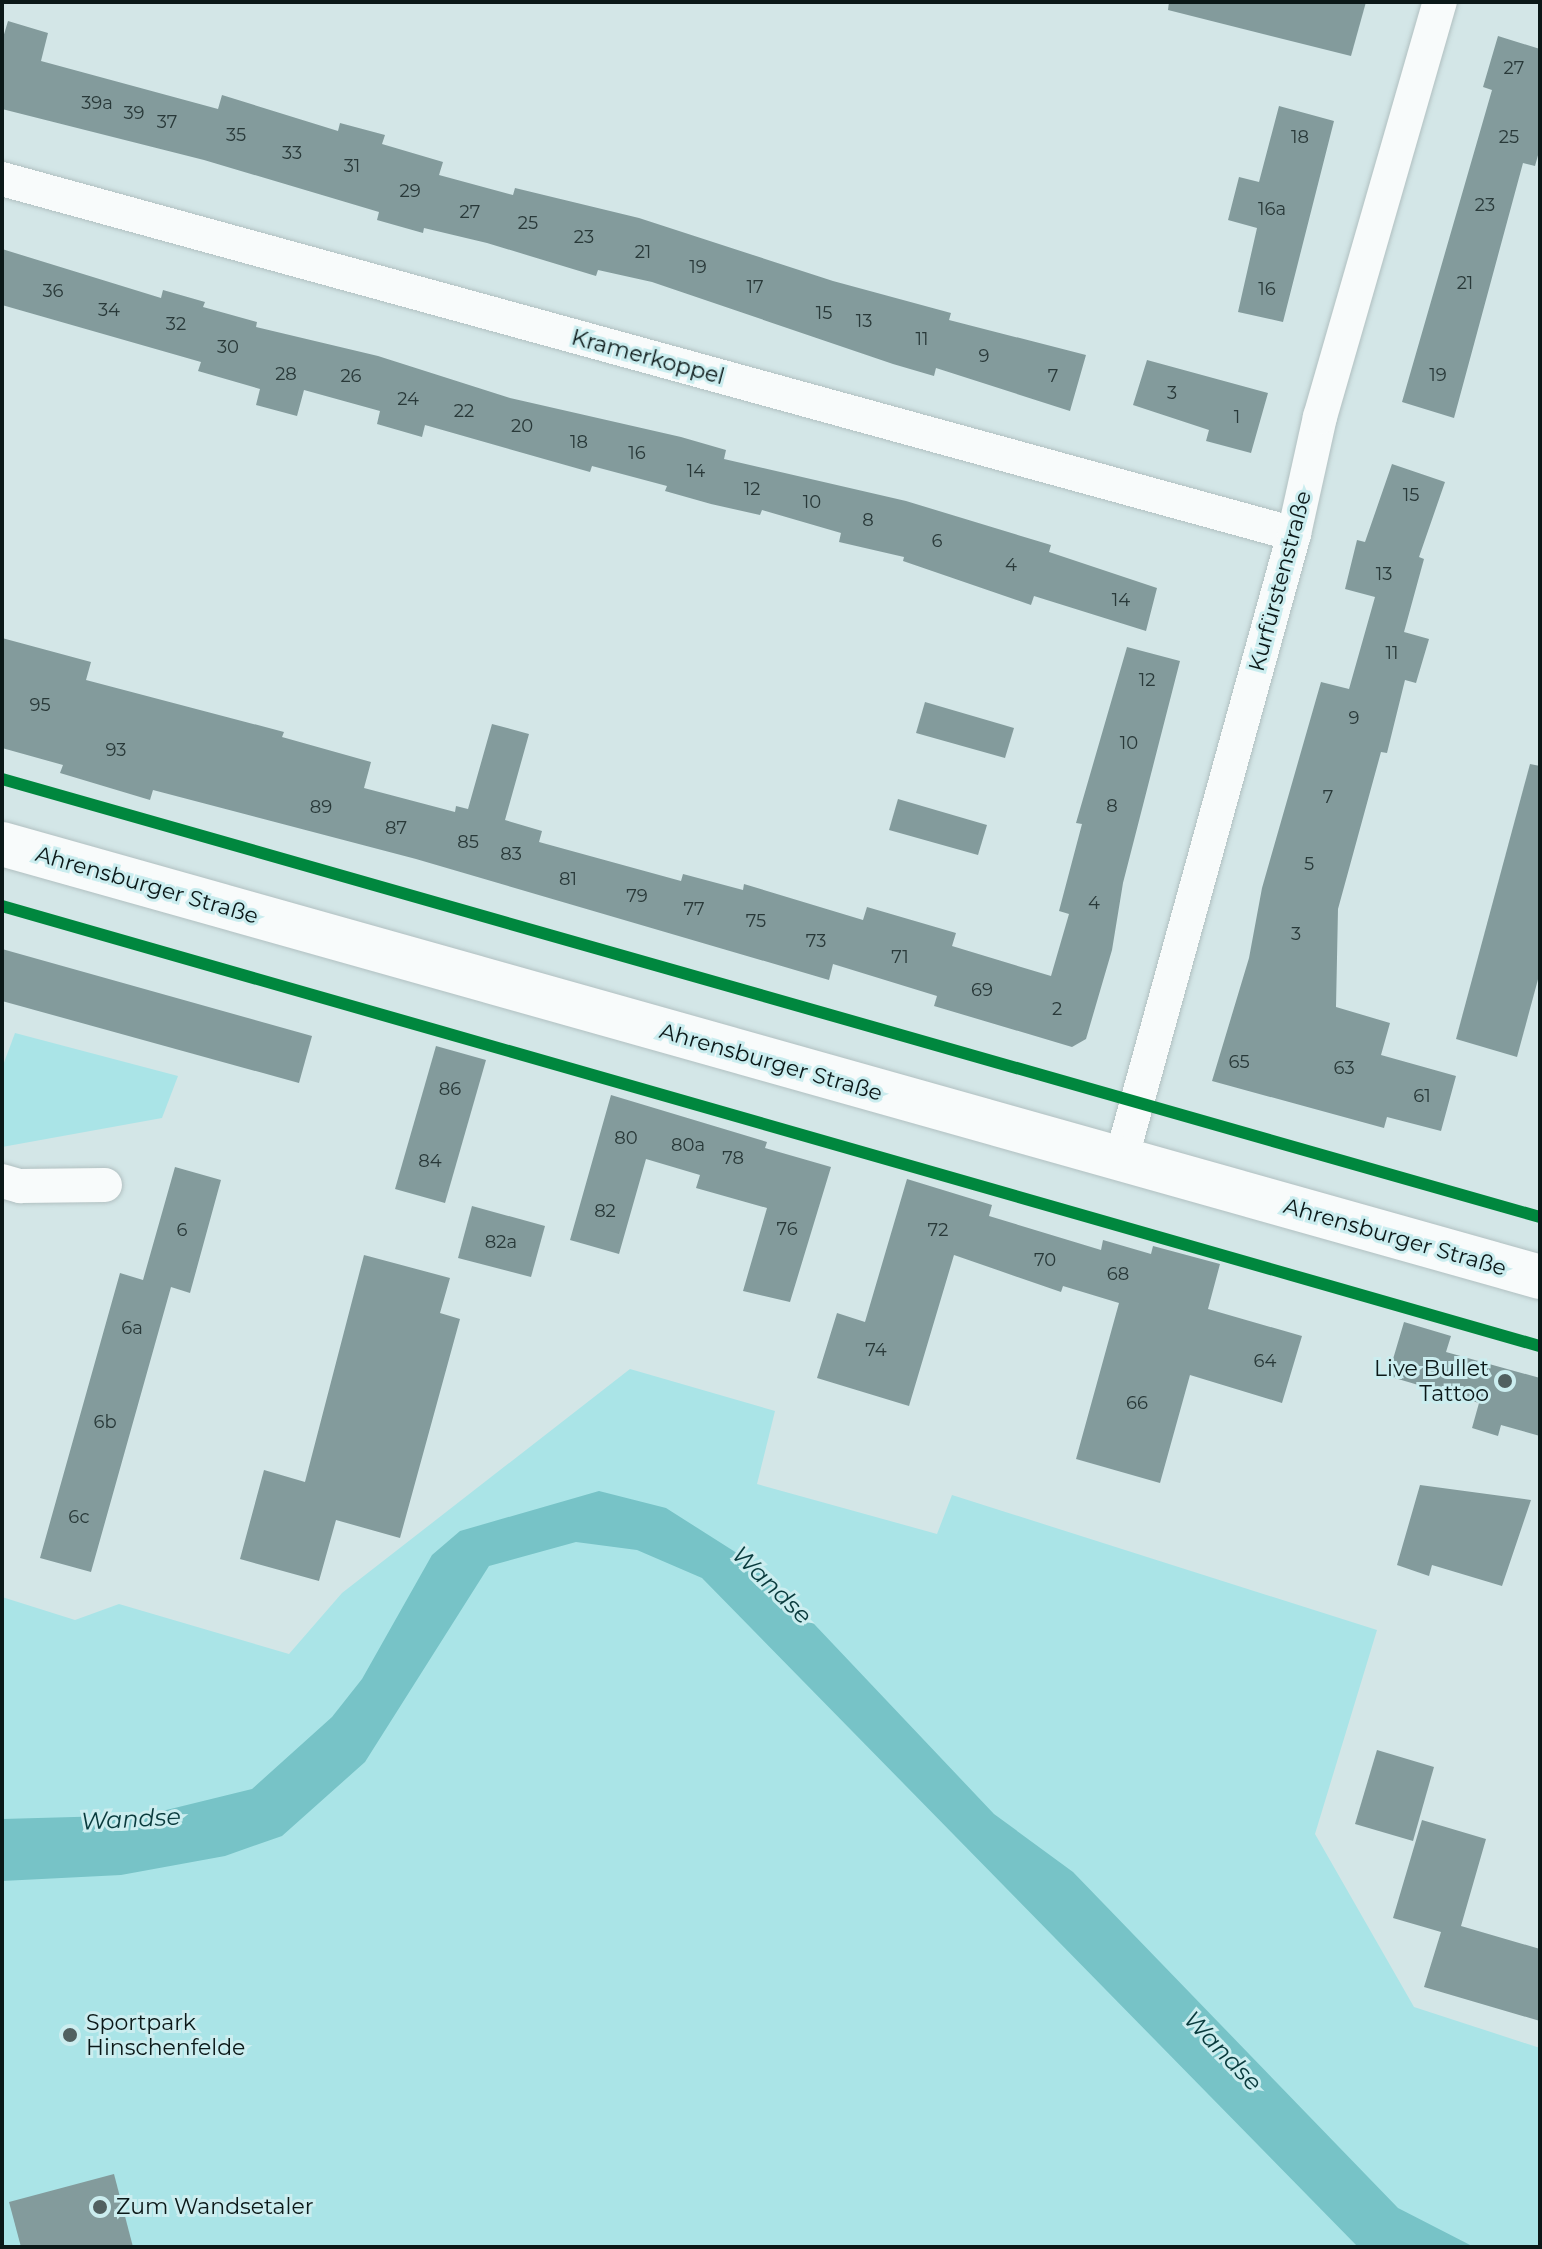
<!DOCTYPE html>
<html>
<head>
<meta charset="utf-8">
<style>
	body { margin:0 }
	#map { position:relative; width:1542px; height:2249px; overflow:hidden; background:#d3e6e7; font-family:Montserrat,sans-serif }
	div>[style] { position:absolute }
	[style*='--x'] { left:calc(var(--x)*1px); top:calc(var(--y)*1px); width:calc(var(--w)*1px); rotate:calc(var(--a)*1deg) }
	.green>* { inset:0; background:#aae4e7 }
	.water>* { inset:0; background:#77c3c7 }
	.building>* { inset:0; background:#839b9c }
	.roads { filter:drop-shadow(0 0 2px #b1c0c1) drop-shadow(0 0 2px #b1c0c1) }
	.street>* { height:34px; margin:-17px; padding:0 17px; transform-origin:17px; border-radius:17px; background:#f8fbfb }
	.primary>* { height:44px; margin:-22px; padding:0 22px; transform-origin:22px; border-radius:22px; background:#f8fbfb }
	.cycleway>* { height:12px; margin:-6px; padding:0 6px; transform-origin:6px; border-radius:6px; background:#00873e }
	.dots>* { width:22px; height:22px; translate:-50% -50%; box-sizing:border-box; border:4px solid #cbedef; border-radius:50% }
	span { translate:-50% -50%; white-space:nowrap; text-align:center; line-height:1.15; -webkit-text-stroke:6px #cbedef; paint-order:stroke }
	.number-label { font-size:18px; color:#293939 }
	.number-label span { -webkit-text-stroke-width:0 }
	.street-label { font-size:22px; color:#0b1818 }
	.poi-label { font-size:22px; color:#0b1818 }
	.right { translate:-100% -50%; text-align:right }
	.left { translate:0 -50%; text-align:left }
	.water-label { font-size:24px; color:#093a3c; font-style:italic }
	.frame { position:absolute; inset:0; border:4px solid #0b1818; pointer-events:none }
</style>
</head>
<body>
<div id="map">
	<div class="green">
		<i style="clip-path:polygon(15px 1033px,178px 1076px,162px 1118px,2px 1147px,2px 1068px)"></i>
		<i style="clip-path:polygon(630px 1369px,775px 1411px,757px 1484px,937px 1534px,952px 1495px,1377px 1630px,1315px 1834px,1414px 2007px,1540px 2048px,1540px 2247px,2px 2247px,2px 1597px,75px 1620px,119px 1604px,289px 1654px,342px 1593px)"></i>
	</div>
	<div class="water">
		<i style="clip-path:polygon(599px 1491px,666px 1508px,762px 1569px,994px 1814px,1073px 1872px,1398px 2208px,1474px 2247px,1358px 2247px,702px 1578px,637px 1550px,576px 1542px,489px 1566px,365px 1762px,282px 1836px,225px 1856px,121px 1875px,2px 1881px,2px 1819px,146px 1815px,252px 1789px,332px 1717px,362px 1679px,432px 1555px,460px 1531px)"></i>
	</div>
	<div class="building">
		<i style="clip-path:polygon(1169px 2px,1366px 2px,1351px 56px,1168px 10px)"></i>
		<i style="clip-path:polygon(8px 21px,48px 33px,41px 61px,218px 109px,222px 95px,338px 131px,340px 123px,385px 135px,382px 144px,443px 162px,439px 175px,513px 195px,515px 188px,639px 218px,833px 281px,951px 313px,949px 320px,1086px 355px,1070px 411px,936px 368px,934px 376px,893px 364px,652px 282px,598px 270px,596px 276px,487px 243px,424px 228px,423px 233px,377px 220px,379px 212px,204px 160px,2px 109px,2px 41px)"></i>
		<i style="clip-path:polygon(1498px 36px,1540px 49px,1540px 148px,1535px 166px,1523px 163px,1454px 418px,1402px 402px,1492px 90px,1483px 87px)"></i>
		<i style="clip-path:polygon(1279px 106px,1334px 121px,1283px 322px,1238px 312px,1257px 228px,1228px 220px,1239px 177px,1259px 182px)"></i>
		<i style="clip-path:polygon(2px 249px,161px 298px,163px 290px,205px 302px,203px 307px,257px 322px,256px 327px,378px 356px,510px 398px,681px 437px,726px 450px,724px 459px,906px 501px,1051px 545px,1049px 552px,1157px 588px,1146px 631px,1034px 596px,1031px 605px,903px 561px,904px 557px,839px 542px,841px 533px,762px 510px,760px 515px,711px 504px,665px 491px,667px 486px,592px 466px,590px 472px,425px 425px,422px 437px,377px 424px,380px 411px,304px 390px,297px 416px,256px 405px,260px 389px,198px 371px,201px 362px,2px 305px)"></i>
		<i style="clip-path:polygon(1147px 360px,1268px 393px,1251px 453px,1206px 441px,1209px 430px,1133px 405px)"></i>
		<i style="clip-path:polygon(1392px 464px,1445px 482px,1419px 557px,1424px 559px,1404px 632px,1429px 639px,1416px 683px,1405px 680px,1387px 753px,1381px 752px,1338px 909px,1336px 1007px,1390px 1023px,1381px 1055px,1456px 1076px,1441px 1131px,1387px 1117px,1384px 1128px,1212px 1081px,1249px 958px,1262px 888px,1321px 682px,1349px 689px,1375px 597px,1345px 589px,1357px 540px,1365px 542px)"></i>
		<i style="clip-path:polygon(2px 638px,91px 662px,86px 680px,284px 732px,282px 737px,371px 762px,364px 788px,455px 812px,456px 806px,468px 809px,492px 724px,529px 734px,505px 820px,542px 831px,539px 842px,681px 881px,683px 874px,743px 890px,744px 884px,863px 920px,867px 907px,956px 933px,952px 946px,1051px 976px,1069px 914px,1059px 911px,1082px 824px,1076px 823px,1127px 647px,1180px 661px,1123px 883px,1112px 950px,1086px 1039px,1072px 1047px,934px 1006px,937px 996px,833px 964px,829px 980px,416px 859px,153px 790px,150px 800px,60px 773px,63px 765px,2px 748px)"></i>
		<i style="clip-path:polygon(925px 702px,1014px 728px,1005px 758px,916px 733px)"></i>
		<i style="clip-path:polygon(1530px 764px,1540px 766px,1540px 972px,1517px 1057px,1456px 1039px)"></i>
		<i style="clip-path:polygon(898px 799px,987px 825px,978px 855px,889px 830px)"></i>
		<i style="clip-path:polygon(2px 949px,312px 1036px,299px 1083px,2px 1001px)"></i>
		<i style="clip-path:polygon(436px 1046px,486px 1060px,445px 1203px,395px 1189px)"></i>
		<i style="clip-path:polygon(611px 1095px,767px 1142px,765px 1148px,831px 1167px,790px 1302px,743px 1291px,767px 1208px,696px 1188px,700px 1175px,646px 1159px,619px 1254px,570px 1240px)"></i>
		<i style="clip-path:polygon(175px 1167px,221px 1180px,190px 1293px,171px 1287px,91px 1572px,40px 1558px,120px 1273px,143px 1280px)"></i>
		<i style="clip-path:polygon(907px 1179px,992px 1205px,989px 1216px,1101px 1250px,1103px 1240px,1151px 1254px,1153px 1246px,1220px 1264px,1208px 1309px,1302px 1336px,1282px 1403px,1190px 1375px,1160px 1483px,1076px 1459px,1119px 1303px,1063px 1286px,1061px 1292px,954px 1255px,909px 1406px,817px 1378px,837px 1313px,865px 1322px)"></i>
		<i style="clip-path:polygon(472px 1206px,545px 1226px,531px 1277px,458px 1258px)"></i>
		<i style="clip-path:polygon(364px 1255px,450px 1278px,440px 1313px,460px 1319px,400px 1538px,336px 1520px,319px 1581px,240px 1559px,264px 1470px,305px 1482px)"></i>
		<i style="clip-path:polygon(1404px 1322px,1451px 1336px,1446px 1352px,1540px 1378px,1540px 1436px,1501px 1425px,1498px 1436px,1472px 1428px,1479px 1403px,1388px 1376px)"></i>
		<i style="clip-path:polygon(1420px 1485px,1531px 1500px,1502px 1586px,1432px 1565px,1429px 1576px,1397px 1565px)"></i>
		<i style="clip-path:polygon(1377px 1750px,1434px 1767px,1413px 1841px,1355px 1824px)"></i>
		<i style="clip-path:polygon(1422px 1820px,1486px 1839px,1461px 1926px,1540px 1949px,1540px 2021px,1424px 1987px,1441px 1932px,1393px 1918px)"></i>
		<i style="clip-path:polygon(114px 2174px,133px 2247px,21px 2247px,9px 2202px)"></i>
	</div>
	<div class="roads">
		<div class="street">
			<i style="--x:2;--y:179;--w:1340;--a:15.36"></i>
			<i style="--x:1121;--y:1160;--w:649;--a:-74.55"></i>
			<i style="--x:1294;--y:534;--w:120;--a:-77.5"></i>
			<i style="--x:1320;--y:417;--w:432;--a:-73.9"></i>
			<i style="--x:2;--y:1181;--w:19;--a:16"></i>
			<i style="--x:20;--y:1186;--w:85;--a:-0.7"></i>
		</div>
		<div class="primary">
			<i style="--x:2;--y:844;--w:1598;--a:15.72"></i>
		</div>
	</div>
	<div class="cycleway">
		<i style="--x:2;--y:779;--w:1599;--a:15.9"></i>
		<i style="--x:2;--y:906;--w:1600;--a:15.97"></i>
	</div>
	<div class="dots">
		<i style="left:1505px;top:1381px;background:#516060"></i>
		<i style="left:70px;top:2035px;background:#516060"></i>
		<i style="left:100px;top:2207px;background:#516060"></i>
	</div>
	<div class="number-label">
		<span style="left:1514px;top:68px">27</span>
		<span style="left:97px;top:103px">39a</span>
		<span style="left:134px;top:113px">39</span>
		<span style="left:167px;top:122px">37</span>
		<span style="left:236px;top:135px">35</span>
		<span style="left:1300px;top:137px">18</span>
		<span style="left:1509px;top:137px">25</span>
		<span style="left:292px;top:153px">33</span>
		<span style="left:352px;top:166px">31</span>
		<span style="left:410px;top:191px">29</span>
		<span style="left:1485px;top:205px">23</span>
		<span style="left:1272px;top:209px">16a</span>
		<span style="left:470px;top:212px">27</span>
		<span style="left:528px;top:223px">25</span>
		<span style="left:584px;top:237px">23</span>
		<span style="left:643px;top:252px">21</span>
		<span style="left:698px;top:267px">19</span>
		<span style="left:1465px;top:283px">21</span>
		<span style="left:755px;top:287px">17</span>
		<span style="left:1267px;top:289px">16</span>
		<span style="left:53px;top:291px">36</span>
		<span style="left:109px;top:310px">34</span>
		<span style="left:824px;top:313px">15</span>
		<span style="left:864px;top:321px">13</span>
		<span style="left:176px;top:324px">32</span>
		<span style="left:922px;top:339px">11</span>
		<span style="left:228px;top:347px">30</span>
		<span style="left:984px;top:356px">9</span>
		<span style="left:286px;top:374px">28</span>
		<span style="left:1438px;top:375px">19</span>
		<span style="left:351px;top:376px">26</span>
		<span style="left:1053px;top:376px">7</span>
		<span style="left:1172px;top:393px">3</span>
		<span style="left:408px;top:399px">24</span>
		<span style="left:464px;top:411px">22</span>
		<span style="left:1237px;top:417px">1</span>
		<span style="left:522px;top:426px">20</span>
		<span style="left:579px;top:442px">18</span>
		<span style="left:637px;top:453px">16</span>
		<span style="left:696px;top:471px">14</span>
		<span style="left:752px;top:489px">12</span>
		<span style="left:1411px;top:495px">15</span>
		<span style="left:812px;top:502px">10</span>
		<span style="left:868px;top:520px">8</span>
		<span style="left:937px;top:541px">6</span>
		<span style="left:1011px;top:565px">4</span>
		<span style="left:1384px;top:574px">13</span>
		<span style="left:1121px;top:600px">14</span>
		<span style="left:1392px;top:653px">11</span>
		<span style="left:1147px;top:680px">12</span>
		<span style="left:40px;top:705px">95</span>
		<span style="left:1354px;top:718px">9</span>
		<span style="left:1129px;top:743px">10</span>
		<span style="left:116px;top:750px">93</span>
		<span style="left:1328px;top:797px">7</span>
		<span style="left:1112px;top:806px">8</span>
		<span style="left:321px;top:807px">89</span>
		<span style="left:396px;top:828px">87</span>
		<span style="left:468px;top:842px">85</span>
		<span style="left:511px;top:854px">83</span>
		<span style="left:1309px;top:864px">5</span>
		<span style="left:568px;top:879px">81</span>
		<span style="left:637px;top:896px">79</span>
		<span style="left:1094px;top:903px">4</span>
		<span style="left:694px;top:909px">77</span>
		<span style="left:756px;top:921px">75</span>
		<span style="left:1296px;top:934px">3</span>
		<span style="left:816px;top:941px">73</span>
		<span style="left:900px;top:957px">71</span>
		<span style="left:982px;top:990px">69</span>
		<span style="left:1057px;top:1009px">2</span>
		<span style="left:1239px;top:1062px">65</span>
		<span style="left:1344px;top:1068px">63</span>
		<span style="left:450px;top:1089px">86</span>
		<span style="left:1422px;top:1096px">61</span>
		<span style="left:626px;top:1138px">80</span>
		<span style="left:688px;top:1145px">80a</span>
		<span style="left:733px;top:1158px">78</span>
		<span style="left:430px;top:1161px">84</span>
		<span style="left:605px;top:1211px">82</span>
		<span style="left:787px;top:1229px">76</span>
		<span style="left:182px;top:1230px">6</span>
		<span style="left:938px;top:1230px">72</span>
		<span style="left:501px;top:1242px">82a</span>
		<span style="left:1045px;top:1260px">70</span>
		<span style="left:1118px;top:1274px">68</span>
		<span style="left:132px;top:1328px">6a</span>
		<span style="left:876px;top:1350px">74</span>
		<span style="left:1265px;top:1361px">64</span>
		<span style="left:1137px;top:1403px">66</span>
		<span style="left:105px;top:1422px">6b</span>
		<span style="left:79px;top:1517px">6c</span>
	</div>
	<div class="street-label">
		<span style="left:648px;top:357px;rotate:15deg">Kramerkoppel</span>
		<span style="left:1280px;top:581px;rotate:-75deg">Kurfürstenstraße</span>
		<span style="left:147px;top:885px;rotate:16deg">Ahrensburger Straße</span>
		<span style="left:771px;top:1062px;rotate:16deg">Ahrensburger Straße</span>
		<span style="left:1395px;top:1237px;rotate:16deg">Ahrensburger Straße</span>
	</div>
	<div class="poi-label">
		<span class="right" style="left:1489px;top:1381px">Live Bullet<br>Tattoo</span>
		<span class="left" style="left:86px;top:2035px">Sportpark<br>Hinschenfelde</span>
		<span class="left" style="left:116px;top:2207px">Zum Wandsetaler</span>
	</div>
	<div class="water-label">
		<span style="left:772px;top:1585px;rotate:44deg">Wandse</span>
		<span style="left:131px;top:1819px;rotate:-3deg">Wandse</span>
		<span style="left:1223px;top:2051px;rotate:46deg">Wandse</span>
	</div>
	<div class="frame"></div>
</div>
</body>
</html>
